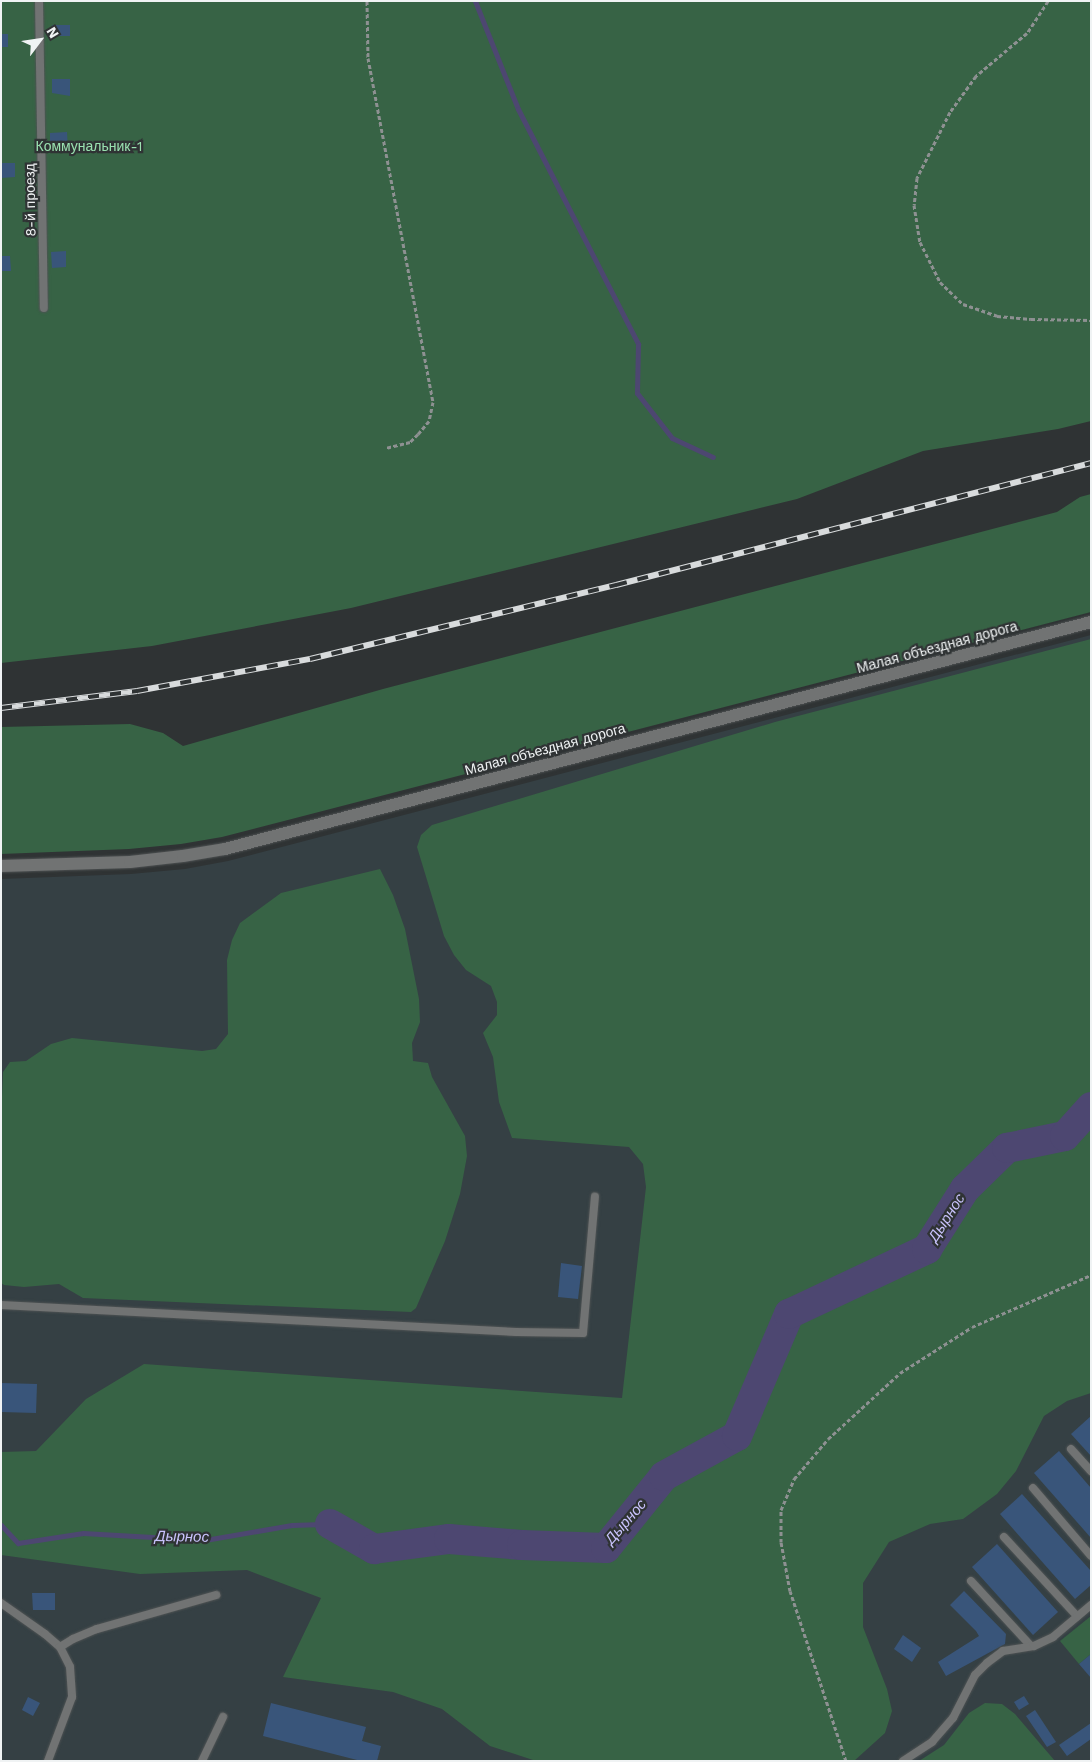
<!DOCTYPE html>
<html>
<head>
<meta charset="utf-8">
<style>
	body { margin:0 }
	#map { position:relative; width:1092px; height:1762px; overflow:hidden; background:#2f3334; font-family:"Work Sans",sans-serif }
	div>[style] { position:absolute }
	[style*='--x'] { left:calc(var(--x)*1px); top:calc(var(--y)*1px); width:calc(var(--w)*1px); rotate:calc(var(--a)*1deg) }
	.built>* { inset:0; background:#354044 }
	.green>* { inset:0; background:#376345 }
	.stream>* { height:5px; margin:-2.5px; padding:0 2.5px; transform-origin:2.5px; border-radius:2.5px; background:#4d4771 }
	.river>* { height:30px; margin:-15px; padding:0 15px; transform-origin:15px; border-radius:15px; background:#4d4771 }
	.building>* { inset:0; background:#39557a }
	.path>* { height:3px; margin-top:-1.5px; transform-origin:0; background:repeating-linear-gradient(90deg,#8e9192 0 4px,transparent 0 6.5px) }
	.roads { filter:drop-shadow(0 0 1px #4e5253) drop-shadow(0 0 1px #4e5253) }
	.service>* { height:8px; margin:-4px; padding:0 4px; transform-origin:4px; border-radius:4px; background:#717373 }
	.tertiary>* { height:12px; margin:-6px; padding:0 6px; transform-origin:6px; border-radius:6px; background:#717373 }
	.rail>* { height:5.5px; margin-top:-2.75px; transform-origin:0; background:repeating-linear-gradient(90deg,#2f3334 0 11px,#d8dbdc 0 22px); box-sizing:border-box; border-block:1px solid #d8dbdc }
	span { translate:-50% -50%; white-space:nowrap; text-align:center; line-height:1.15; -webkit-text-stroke:4.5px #2f3334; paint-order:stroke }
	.park-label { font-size:14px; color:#9ae1b0 }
	.street-label { font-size:14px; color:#f0f3f4 }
	.water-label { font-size:15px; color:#c9c3fc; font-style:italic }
	.frame { position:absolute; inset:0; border:2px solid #f0f3f4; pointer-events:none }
	.north { position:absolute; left:15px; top:15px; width:50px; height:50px; -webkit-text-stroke:4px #2f3334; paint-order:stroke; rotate:59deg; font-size:14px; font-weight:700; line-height:20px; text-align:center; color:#f0f3f4 }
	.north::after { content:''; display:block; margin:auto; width:18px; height:22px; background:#f0f3f4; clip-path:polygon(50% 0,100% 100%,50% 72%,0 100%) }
</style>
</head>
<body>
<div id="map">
	<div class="built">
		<i style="clip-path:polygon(1091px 635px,1091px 1761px,1px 1761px,1px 879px,131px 874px,185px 869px,228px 861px)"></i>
	</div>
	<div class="green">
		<i style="clip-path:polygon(1px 1px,1091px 1px,1091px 421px,1058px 429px,923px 451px,797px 499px,351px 608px,152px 646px,1px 663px)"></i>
		<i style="clip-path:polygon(1091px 494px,1091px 612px,222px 837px,181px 844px,129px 849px,1px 854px,1px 727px,130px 724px,163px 733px,183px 746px,383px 689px,1057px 512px,1080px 497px)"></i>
		<i style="clip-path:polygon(1091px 639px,1091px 1393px,1067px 1401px,1044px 1416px,1016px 1471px,997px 1494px,963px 1519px,930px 1524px,889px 1542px,863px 1583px,863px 1627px,887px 1689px,892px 1711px,885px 1733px,854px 1761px,536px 1761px,490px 1746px,442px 1709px,393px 1692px,283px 1677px,321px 1598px,247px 1570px,140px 1574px,1px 1555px,1px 1452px,36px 1451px,86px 1399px,144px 1364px,622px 1398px,646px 1187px,643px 1164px,629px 1147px,512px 1138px,499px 1102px,493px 1057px,483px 1033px,497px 1015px,497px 1002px,491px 986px,466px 970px,454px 955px,444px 936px,417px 847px,421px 835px,432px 825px,775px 722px)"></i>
		<i style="clip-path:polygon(380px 869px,393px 895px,405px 929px,419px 999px,420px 1022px,412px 1043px,413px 1061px,428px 1063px,432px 1077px,465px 1136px,467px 1156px,460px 1194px,445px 1241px,416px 1308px,411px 1312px,83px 1298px,59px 1284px,24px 1287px,4px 1285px,1px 1283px,1px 1121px,3px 1072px,10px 1062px,26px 1061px,51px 1044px,72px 1038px,202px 1051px,216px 1049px,228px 1034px,227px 960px,232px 940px,240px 923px,281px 893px)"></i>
		<i style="clip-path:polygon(1091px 1616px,1091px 1654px,1079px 1664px,1060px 1641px)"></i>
		<i style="clip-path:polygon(985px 1703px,1002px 1704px,1015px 1714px,1055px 1761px,919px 1761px,944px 1745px,969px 1713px)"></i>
	</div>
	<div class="stream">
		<i style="--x:475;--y:1;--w:116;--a:68.3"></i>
		<i style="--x:518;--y:109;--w:264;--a:62.9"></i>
		<i style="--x:638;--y:344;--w:49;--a:91.2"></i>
		<i style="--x:637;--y:393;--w:57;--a:52.1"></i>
		<i style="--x:672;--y:438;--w:45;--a:24.9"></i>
		<i style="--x:1;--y:1525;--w:25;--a:47"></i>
		<i style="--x:18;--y:1543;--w:66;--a:-8.7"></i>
		<i style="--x:83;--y:1533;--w:122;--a:3.3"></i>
		<i style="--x:205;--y:1540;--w:88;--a:-9.8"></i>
		<i style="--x:292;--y:1525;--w:38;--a:-2"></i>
	</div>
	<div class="river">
		<i style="--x:330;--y:1524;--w:51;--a:29.6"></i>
		<i style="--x:374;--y:1549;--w:76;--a:-7.6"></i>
		<i style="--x:449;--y:1539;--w:73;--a:4.7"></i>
		<i style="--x:522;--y:1545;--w:84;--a:2"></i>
		<i style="--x:606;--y:1548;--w:92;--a:-51.1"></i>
		<i style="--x:664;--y:1476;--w:83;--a:-28.7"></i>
		<i style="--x:737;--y:1436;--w:133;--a:-66.9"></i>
		<i style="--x:789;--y:1314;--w:153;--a:-25.2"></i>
		<i style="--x:927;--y:1249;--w:71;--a:-57.7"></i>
		<i style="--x:965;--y:1189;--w:59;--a:-44.3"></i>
		<i style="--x:1007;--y:1148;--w:59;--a:-11.7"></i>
		<i style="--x:1065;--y:1136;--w:39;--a:-48"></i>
	</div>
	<div class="building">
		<i style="clip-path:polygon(52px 25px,70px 25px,70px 36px,52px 36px)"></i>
		<i style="clip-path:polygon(1px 34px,8px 34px,8px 47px,1px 47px)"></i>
		<i style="clip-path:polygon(52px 79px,70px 79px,70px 96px,52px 93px)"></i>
		<i style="clip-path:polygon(67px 132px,68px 150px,56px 151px,56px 143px,50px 143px,50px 133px)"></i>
		<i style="clip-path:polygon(1px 163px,15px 163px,15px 177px,1px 178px)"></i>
		<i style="clip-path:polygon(66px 251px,66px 267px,52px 268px,51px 252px)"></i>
		<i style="clip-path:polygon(1px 256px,10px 256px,11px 271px,1px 271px)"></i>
		<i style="clip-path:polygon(561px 1263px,582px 1266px,578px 1299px,558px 1297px)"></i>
		<i style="clip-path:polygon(1px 1383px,37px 1384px,36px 1413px,1px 1412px)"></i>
		<i style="clip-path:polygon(1091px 1416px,1091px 1456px,1071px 1434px)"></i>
		<i style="clip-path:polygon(1059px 1451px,1091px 1488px,1091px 1538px,1034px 1473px)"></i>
		<i style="clip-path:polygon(1022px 1494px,1091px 1571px,1091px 1585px,1075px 1599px,1000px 1514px)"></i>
		<i style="clip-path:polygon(997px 1544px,1058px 1612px,1033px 1635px,972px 1567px)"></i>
		<i style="clip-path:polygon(964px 1591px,1006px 1634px,1005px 1644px,946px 1676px,938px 1662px,979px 1636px,976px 1631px,950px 1605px)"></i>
		<i style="clip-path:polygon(32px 1593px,55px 1593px,55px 1610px,33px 1610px)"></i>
		<i style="clip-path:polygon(903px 1635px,921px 1648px,912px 1662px,894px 1649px)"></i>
		<i style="clip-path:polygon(1091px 1654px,1091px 1678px,1079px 1664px)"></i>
		<i style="clip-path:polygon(1024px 1696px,1029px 1704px,1019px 1710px,1014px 1702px)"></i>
		<i style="clip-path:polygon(28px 1697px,40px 1703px,33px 1716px,22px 1710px)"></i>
		<i style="clip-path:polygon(271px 1703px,366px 1727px,362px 1741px,381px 1746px,377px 1761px,361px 1761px,263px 1736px)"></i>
		<i style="clip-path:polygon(1035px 1710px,1056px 1742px,1047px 1747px,1026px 1716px)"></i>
		<i style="clip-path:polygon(1091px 1723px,1091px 1739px,1067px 1756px,1059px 1745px)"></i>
	</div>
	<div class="path">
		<i style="--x:367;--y:1;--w:57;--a:89"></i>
		<i style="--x:368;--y:58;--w:350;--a:79.3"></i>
		<i style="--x:433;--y:402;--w:19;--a:102"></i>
		<i style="--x:429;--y:421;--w:17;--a:130"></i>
		<i style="--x:418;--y:434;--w:11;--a:135"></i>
		<i style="--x:410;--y:442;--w:25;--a:166"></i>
		<i style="--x:1048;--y:1;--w:38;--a:123"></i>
		<i style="--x:1027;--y:33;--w:67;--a:139.9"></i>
		<i style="--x:976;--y:76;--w:44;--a:125.8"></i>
		<i style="--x:950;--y:112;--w:74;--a:116.6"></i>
		<i style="--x:917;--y:178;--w:27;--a:96"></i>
		<i style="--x:914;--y:205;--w:37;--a:81"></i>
		<i style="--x:920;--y:242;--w:45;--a:63.4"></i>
		<i style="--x:940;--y:282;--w:32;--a:44"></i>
		<i style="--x:963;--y:304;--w:36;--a:19"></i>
		<i style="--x:997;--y:316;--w:34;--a:5"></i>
		<i style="--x:1031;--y:319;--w:60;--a:1"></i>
		<i style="--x:846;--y:1761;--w:179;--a:-108.2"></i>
		<i style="--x:790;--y:1591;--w:50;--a:-100.4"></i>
		<i style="--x:781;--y:1542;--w:32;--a:-90"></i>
		<i style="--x:781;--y:1510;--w:34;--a:-67"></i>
		<i style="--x:794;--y:1479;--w:52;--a:-49.6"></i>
		<i style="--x:828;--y:1439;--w:98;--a:-42.5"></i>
		<i style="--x:900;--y:1373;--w:85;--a:-32.6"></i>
		<i style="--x:972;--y:1327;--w:130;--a:-23.6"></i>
	</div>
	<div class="roads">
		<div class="service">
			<i style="--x:39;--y:1;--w:307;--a:89.1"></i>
			<i style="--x:1;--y:1305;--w:516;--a:3"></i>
			<i style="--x:516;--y:1332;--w:67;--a:0.9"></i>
			<i style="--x:583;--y:1333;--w:137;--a:-85"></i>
			<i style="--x:1071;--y:1449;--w:30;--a:48"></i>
			<i style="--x:1033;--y:1488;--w:89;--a:49.5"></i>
			<i style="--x:1004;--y:1537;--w:108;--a:47.3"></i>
			<i style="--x:971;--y:1581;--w:88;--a:47.3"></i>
			<i style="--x:1;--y:1603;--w:54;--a:35.2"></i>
			<i style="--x:45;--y:1634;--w:20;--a:41"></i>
			<i style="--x:60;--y:1647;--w:22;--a:63"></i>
			<i style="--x:70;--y:1667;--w:30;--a:86"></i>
			<i style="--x:72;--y:1697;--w:68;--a:110.6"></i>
			<i style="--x:60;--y:1647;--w:15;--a:-32"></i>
			<i style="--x:73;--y:1639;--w:26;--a:-23"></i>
			<i style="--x:97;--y:1629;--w:124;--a:-15.9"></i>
			<i style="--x:202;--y:1761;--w:49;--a:-64.5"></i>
			<i style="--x:903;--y:1761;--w:35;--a:-33"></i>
			<i style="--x:932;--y:1742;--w:32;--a:-49"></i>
			<i style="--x:953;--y:1718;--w:48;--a:-62.9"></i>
			<i style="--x:975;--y:1675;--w:17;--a:-45"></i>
			<i style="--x:987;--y:1663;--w:20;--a:-37"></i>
			<i style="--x:1003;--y:1651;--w:31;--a:-9"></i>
			<i style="--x:1034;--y:1646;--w:21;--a:-25"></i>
			<i style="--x:1053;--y:1637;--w:50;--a:-40.1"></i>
		</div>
		<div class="tertiary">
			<i style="--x:1;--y:866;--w:129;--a:-1.8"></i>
			<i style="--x:130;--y:862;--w:53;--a:-6.5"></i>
			<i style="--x:183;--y:856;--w:43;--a:-9.5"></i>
			<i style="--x:225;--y:849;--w:895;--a:-14.69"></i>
		</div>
	</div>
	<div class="rail">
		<i style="--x:1;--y:708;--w:137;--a:-7.1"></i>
		<i style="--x:137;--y:691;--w:176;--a:-10.5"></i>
		<i style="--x:310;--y:659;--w:315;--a:-13.6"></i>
		<i style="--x:616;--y:585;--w:490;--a:-14.4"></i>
	</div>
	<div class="park-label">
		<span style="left:89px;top:146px">Коммунальник-1</span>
	</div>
	<div class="street-label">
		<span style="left:30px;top:200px;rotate:-91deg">8-й проезд</span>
		<span style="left:937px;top:647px;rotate:-15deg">Малая объездная дорога</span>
		<span style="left:545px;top:749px;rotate:-15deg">Малая объездная дорога</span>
	</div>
	<div class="water-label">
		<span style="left:947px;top:1218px;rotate:-57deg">Дырнос</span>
		<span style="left:626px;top:1522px;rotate:-49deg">Дырнос</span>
		<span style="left:182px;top:1537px;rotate:1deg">Дырнос</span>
	</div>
	<div class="frame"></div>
	<div class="north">N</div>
</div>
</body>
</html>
